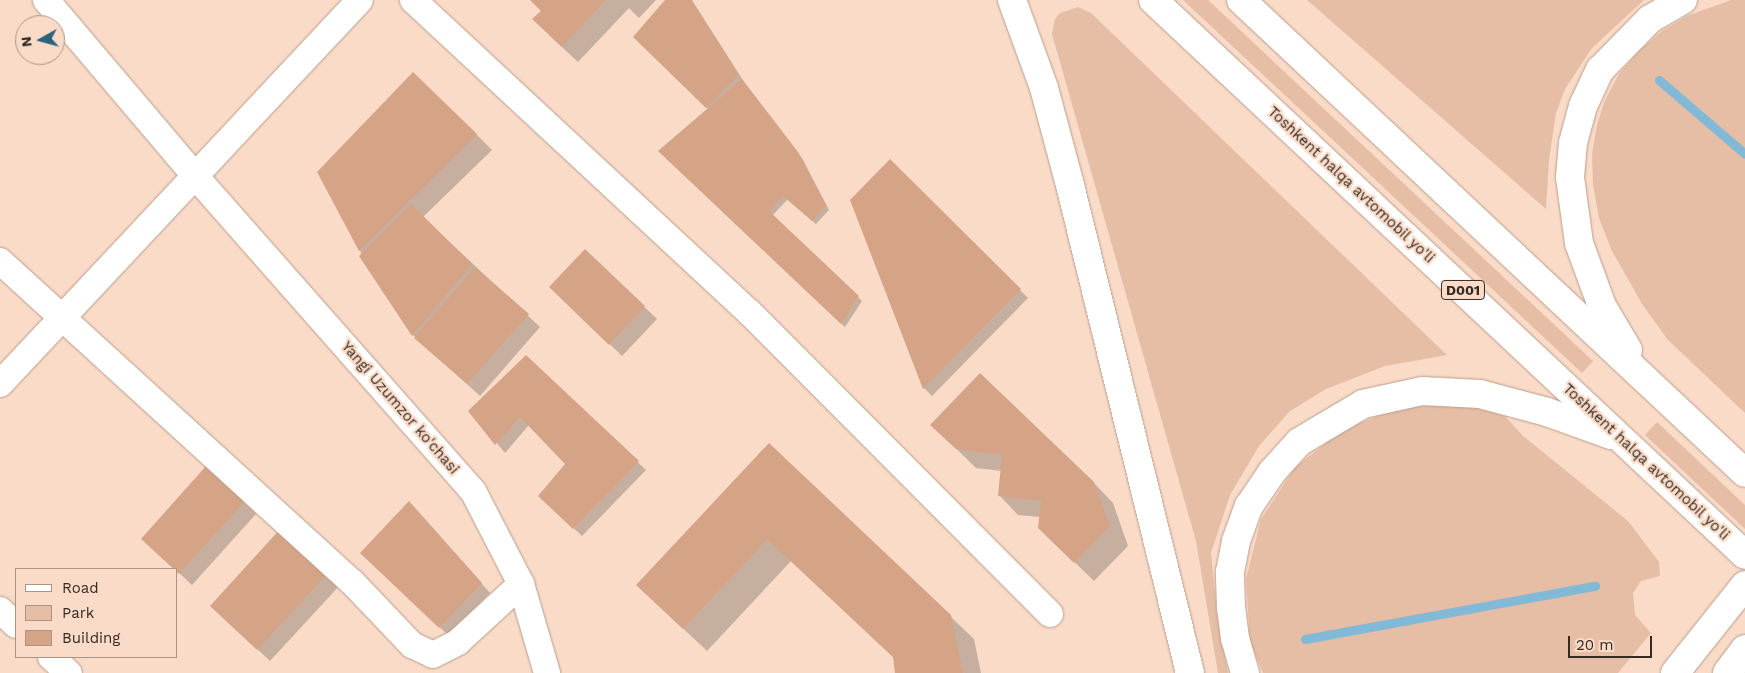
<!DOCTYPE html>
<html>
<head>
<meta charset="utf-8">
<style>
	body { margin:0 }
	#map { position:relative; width:1745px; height:673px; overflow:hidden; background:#f9dbc8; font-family:"Work Sans",sans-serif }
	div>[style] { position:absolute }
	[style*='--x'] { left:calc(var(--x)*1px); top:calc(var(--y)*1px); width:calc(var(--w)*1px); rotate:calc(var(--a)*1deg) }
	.green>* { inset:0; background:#e6bda5 }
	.shadow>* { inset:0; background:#0003 }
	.stream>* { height:9px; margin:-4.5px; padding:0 4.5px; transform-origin:4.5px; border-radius:4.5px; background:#82b9d7 }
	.building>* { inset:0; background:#d5a486 }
	.roads { filter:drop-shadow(0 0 1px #bb9e8c) drop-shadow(0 0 1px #bb9e8c) }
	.street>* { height:26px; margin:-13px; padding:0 13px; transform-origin:13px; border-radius:13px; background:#fff }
	.primary>* { height:28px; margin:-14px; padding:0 14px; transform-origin:14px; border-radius:14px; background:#fff }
	.highway>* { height:28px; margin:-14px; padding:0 14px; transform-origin:14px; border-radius:14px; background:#fff }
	span { translate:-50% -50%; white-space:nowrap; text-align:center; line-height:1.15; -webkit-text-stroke:4.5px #f9dbc8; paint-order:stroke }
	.shield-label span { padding:1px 4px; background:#f9dbc8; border:1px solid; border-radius:4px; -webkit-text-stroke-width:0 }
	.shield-label { font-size:14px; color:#362a23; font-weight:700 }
	.street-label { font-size:15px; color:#362a23 }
	.legend { position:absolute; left:15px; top:568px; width:162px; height:90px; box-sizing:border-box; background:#f9dbc8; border:1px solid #ab9486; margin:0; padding:6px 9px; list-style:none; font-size:15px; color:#362a23 }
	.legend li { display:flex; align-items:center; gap:10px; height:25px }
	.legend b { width:25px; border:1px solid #ab9486 }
	.north { position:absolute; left:15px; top:15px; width:50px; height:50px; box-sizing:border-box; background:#f9dbc8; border:1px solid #ab9486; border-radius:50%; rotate:263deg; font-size:14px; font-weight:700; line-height:20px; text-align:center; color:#362a23 }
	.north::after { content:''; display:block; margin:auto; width:18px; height:22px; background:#2b627d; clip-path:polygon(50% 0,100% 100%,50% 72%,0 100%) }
	.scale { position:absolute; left:1568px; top:636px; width:84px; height:22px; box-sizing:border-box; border:2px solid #362a23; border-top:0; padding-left:6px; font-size:15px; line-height:18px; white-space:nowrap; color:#362a23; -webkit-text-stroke:4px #f9dbc8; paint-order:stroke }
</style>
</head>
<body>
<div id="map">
	<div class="green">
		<i style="clip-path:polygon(1183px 0,1208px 0,1593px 361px,1582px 373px)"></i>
		<i style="clip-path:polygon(1307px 0,1644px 0,1592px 48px,1565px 89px,1556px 113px,1549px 160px,1546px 209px)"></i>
		<i style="clip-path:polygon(1731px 0,1745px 0,1745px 413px,1668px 340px,1642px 304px,1611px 249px,1599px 218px,1593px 185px,1592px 154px,1597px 125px,1605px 100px,1619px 74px,1639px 51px,1662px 31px,1687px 16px)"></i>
		<i style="clip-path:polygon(1078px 7px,1091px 13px,1447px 355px,1385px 366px,1326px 389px,1290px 411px,1259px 446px,1230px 495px,1211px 553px,1217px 614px,1228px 673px,1218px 673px,1196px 541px,1052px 34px,1055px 19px,1060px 13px)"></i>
		<i style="clip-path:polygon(1464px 405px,1505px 416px,1523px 436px,1628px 521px,1659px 562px,1660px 576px,1641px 581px,1633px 593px,1635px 615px,1651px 633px,1618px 673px,1263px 673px,1250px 642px,1246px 579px,1261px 519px,1295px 467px,1344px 429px,1402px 407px)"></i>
		<i style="clip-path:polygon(1657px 422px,1745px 505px,1745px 529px,1645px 435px)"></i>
	</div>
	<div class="shadow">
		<i style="clip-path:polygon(531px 0,656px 0,639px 18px,629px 8px,578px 62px,549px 35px,542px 11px)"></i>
		<i style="clip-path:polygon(667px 0,692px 0,746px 85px,802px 158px,829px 210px,816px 224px,788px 199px,772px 216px,862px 301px,845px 327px,660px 151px,708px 109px,635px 37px)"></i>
		<i style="clip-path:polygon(476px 134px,492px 150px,423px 217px,540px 327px,480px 396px,413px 335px,360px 251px,319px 173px)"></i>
		<i style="clip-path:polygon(890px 161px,1028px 298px,932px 396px,924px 388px,852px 200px)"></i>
		<i style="clip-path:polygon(585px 250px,657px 319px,622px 356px,563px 299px)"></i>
		<i style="clip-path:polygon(526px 357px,646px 470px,582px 536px,548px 504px,567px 464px,529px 425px,505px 453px,470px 411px)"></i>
		<i style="clip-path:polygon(932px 425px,1094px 483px,1113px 503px,1128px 546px,1094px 581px,1059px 547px,1040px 517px,1018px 515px,999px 495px,1002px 471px,976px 468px)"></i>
		<i style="clip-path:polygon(769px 444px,974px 639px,981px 673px,896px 673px,894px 658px,791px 561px,707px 651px,637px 585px)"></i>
		<i style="clip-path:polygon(244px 502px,256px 514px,192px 585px,176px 570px)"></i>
		<i style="clip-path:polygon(417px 511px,490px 593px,448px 635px,370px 562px)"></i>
		<i style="clip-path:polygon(329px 572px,341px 584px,270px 661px,224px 618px)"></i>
	</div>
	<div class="stream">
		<i style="--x:1659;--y:80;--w:113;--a:40.7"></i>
		<i style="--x:1305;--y:639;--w:295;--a:-10.4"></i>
	</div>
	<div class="building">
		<i style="clip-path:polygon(530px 0,606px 0,562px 47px,532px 19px,541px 11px)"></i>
		<i style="clip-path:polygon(665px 0,691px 0,739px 75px,706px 108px,633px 37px)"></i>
		<i style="clip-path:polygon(413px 72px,477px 134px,359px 251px,317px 172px)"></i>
		<i style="clip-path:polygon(742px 79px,798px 152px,826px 205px,812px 221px,783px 196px,769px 211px,859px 296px,841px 324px,658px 151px)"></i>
		<i style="clip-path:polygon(890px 159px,1021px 289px,923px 389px,850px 200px)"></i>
		<i style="clip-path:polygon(411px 204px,472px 264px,412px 336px,359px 256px)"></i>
		<i style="clip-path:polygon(585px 249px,645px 306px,609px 345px,549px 287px)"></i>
		<i style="clip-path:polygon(475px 267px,529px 314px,467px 384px,414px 338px)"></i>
		<i style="clip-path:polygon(526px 355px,639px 461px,573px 529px,538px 496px,565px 464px,520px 417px,495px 445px,468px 411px)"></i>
		<i style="clip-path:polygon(980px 373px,1094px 482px,1110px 526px,1074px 563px,1038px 528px,1041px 501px,998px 496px,1002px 455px,956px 449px,930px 425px)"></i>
		<i style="clip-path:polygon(769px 443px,951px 615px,963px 673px,895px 673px,893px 657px,767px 539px,683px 629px,636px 585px)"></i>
		<i style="clip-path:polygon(206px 466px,245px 501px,179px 574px,141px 539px)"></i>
		<i style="clip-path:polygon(409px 501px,482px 583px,439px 628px,360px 553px)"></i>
		<i style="clip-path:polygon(282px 527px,330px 571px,257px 650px,210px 606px)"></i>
	</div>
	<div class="roads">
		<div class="street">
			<i style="--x:46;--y:0;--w:232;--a:49.7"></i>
			<i style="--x:196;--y:177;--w:419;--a:48.6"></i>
			<i style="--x:473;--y:491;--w:105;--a:62.7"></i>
			<i style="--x:521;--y:584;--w:93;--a:73.7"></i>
			<i style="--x:413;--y:0;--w:460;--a:42.9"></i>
			<i style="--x:750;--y:313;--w:425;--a:45.1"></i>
			<i style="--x:0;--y:261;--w:476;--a:42.4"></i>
			<i style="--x:352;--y:582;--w:87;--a:46.4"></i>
			<i style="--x:412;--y:645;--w:23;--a:25"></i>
			<i style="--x:433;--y:655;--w:28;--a:-27"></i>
			<i style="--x:458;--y:642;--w:86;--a:-42.6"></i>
			<i style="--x:0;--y:384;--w:526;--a:-46.85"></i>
			<i style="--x:0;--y:610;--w:22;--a:43"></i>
			<i style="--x:51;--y:657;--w:24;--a:42"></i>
		</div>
		<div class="primary">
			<i style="--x:1675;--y:673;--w:112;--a:-51.5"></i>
			<i style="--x:1727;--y:673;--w:30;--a:-53"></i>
		</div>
		<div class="highway">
			<i style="--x:1012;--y:0;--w:94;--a:70"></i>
			<i style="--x:1044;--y:88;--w:96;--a:75"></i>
			<i style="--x:1069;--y:181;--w:507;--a:76.18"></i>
			<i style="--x:1153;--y:0;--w:811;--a:43.15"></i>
			<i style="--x:1241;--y:0;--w:691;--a:43.18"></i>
			<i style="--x:1628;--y:350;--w:51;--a:-120.6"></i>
			<i style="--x:1602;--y:306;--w:67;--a:-110.1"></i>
			<i style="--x:1579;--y:243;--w:67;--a:-97.8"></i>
			<i style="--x:1570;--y:177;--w:34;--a:-85"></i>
			<i style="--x:1573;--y:143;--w:38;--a:-75"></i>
			<i style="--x:1583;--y:106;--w:40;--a:-65"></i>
			<i style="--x:1600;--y:70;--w:71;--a:-45.6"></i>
			<i style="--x:1650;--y:19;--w:38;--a:-30"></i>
			<i style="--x:1245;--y:673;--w:35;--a:-106"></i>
			<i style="--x:1235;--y:639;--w:32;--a:-97"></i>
			<i style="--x:1231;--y:607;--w:35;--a:-92"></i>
			<i style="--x:1230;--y:572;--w:32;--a:-79"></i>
			<i style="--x:1236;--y:541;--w:37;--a:-70"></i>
			<i style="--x:1249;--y:506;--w:41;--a:-55.9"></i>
			<i style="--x:1272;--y:472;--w:40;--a:-48"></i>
			<i style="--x:1299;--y:442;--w:74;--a:-30.7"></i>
			<i style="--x:1363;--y:404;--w:60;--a:-12.4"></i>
			<i style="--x:1422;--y:391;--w:58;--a:3"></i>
			<i style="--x:1480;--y:394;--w:69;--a:15"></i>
			<i style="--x:1547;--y:412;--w:68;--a:19.8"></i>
		</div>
	</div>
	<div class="shield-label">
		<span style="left:1463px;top:290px">D001</span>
	</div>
	<div class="street-label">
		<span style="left:1351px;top:185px;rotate:43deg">Toshkent halqa avtomobil yo'li</span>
		<span style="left:400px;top:408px;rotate:49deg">Yangi Uzumzor ko'chasi</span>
		<span style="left:1646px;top:462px;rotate:43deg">Toshkent halqa avtomobil yo'li</span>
	</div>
	<ul class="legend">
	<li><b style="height:6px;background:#fff"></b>Road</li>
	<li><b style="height:14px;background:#e6bda5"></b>Park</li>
	<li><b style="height:14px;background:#d5a486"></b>Building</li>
	</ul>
	<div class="north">N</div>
	<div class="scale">20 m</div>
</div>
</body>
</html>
